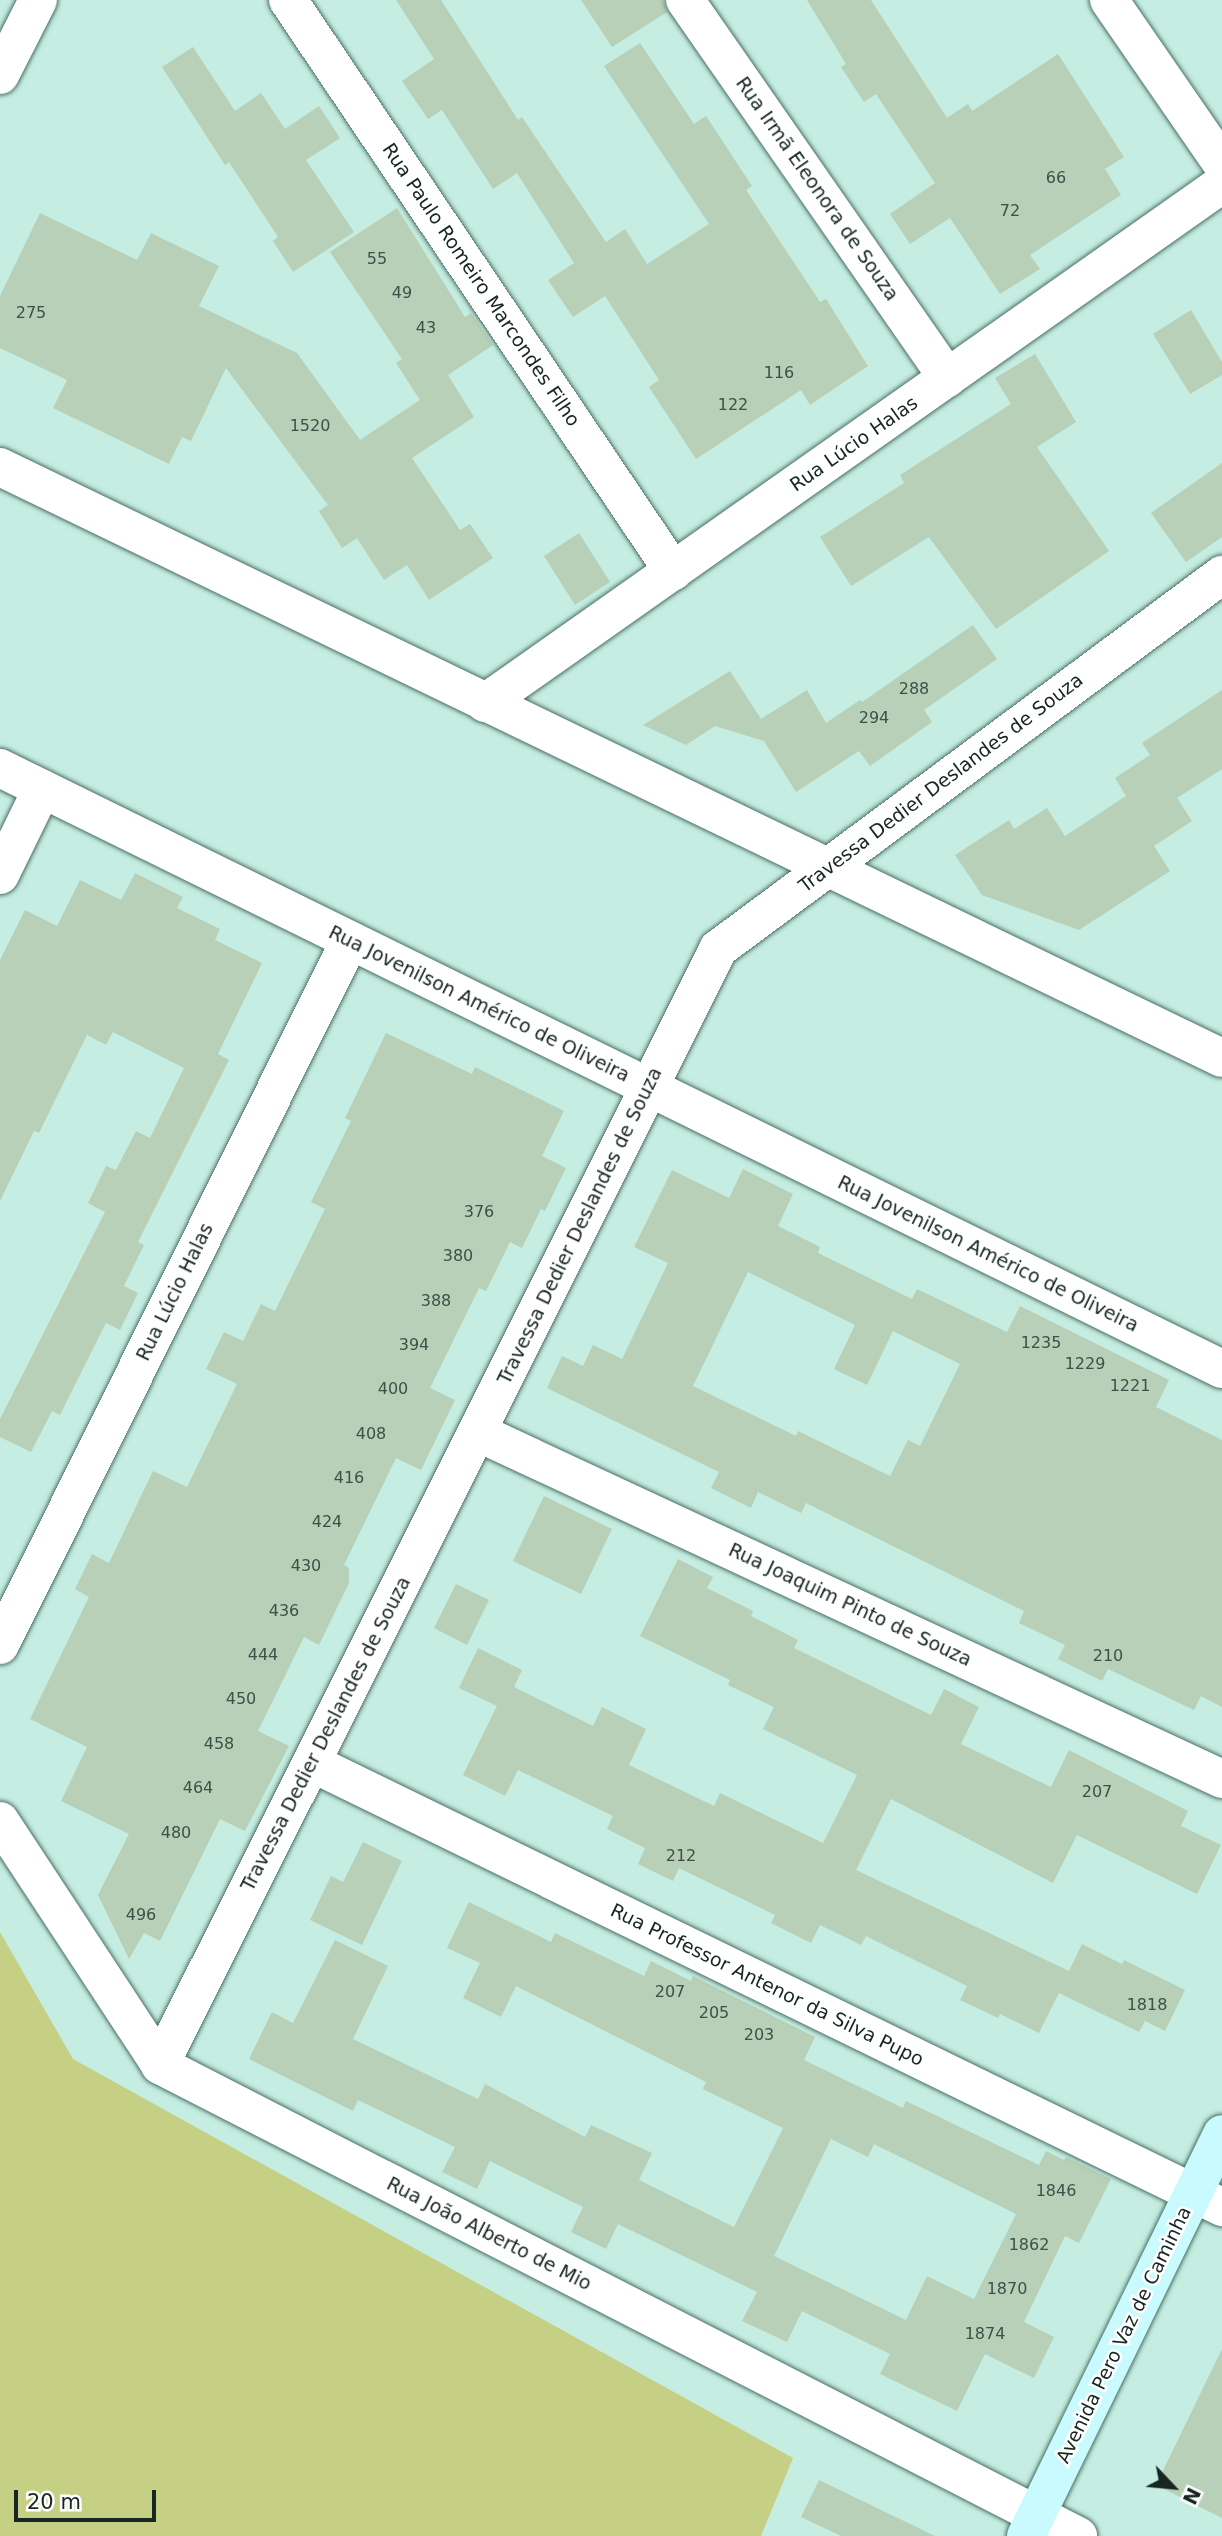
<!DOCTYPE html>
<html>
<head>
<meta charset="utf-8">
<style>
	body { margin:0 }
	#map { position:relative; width:1222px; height:2536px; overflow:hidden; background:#c5ede1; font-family:"DejaVu Sans",sans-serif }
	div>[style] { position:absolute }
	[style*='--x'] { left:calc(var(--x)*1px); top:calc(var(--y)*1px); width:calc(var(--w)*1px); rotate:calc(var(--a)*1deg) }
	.green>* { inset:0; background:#c5d085 }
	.building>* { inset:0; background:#b7d0b7 }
	.roads { filter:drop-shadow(0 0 2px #4b6f65) drop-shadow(0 0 2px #4b6f65) }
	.street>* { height:38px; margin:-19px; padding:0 19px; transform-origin:19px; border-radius:19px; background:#fff }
	.secondary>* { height:38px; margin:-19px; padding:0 19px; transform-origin:19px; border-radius:19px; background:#c9fafe }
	span { translate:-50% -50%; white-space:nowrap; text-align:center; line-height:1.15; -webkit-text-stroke:5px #fff; paint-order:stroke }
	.number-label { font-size:16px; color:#3f5047 }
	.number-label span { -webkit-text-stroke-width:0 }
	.street-label { font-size:19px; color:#172622 }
	.north { position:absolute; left:1138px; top:2452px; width:70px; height:70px; -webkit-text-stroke:5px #fff; paint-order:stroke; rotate:116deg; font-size:19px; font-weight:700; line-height:28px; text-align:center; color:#172622 }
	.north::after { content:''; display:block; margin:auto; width:24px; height:32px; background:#172622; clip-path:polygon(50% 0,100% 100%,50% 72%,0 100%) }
	.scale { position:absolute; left:14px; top:2490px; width:142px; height:32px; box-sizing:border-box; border:4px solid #172622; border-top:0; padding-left:9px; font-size:21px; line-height:24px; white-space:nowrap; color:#172622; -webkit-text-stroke:5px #fff; paint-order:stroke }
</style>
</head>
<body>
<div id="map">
	<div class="green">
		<i style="clip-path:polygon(0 1932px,73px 2059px,793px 2458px,761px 2536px,0 2536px)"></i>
	</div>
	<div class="building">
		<i style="clip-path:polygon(396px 0,441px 0,518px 120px,522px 117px,606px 242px,625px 229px,647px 264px,709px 224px,604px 66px,640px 43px,694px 124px,706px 116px,752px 186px,746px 190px,820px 302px,826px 299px,868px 366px,810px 405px,801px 390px,696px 459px,649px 387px,659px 380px,605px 296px,573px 317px,548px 280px,574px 263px,517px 173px,493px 189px,442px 110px,428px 119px,402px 81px,434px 59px)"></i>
		<i style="clip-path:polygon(581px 0,663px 0,667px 12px,612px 47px)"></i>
		<i style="clip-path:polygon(807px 0,871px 0,947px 118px,968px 104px,972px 111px,1058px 54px,1124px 157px,1105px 169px,1121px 195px,1030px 255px,1040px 269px,1000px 294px,950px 218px,910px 244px,890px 214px,935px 183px,876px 94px,864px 102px,841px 67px,846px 64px)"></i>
		<i style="clip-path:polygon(193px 47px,235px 111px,261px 93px,285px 129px,319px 106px,340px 138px,306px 160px,354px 232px,293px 272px,273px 241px,278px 237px,229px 162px,225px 165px,162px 67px)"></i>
		<i style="clip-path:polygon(397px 208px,465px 317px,471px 313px,493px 345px,448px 375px,474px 417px,412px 458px,460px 530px,470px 524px,493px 558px,429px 600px,407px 565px,384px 580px,357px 538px,342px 548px,319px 511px,328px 505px,226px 368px,191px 441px,182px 437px,169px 464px,53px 408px,67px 380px,0 348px,0 296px,40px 213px,137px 260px,151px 233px,219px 266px,199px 306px,297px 353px,360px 440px,420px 400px,396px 363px,402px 359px,330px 252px)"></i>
		<i style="clip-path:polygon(1191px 310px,1222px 362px,1222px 375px,1190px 394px,1153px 334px)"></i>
		<i style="clip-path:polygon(1035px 354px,1076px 422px,1037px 447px,1109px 551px,996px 629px,929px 537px,851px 586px,820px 537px,904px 483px,900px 475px,1011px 404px,995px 378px)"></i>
		<i style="clip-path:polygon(1222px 463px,1222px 537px,1186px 562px,1151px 513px)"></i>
		<i style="clip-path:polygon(579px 533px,610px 582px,575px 605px,544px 556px)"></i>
		<i style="clip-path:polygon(973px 625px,997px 659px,924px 710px,932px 722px,870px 766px,859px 751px,796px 792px,764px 741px,715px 726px,686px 745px,643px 725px,730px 671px,761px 719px,807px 690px,826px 723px,860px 700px,862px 702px)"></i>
		<i style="clip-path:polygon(1222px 690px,1222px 769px,1177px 798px,1192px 821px,1154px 846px,1170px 871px,1079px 930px,982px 895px,955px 855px,1009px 820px,1014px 829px,1047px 808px,1065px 836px,1126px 796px,1115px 778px,1150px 755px,1142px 743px)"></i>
		<i style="clip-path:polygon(135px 873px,183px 897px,177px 908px,220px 929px,215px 940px,262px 963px,218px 1054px,229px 1060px,138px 1242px,144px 1245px,124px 1286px,138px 1293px,120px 1330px,106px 1323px,60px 1415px,52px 1411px,31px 1452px,0 1437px,0 1419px,105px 1212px,88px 1203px,106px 1166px,116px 1170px,136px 1131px,150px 1138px,184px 1068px,113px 1032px,106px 1045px,87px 1035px,39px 1133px,34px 1131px,0 1201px,0 960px,25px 910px,57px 926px,80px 880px,121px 900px)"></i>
		<i style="clip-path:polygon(386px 1033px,472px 1074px,475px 1067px,564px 1111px,542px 1156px,566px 1168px,545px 1211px,541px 1209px,522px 1248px,510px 1242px,486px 1291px,479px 1288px,430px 1388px,455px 1400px,421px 1470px,396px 1458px,344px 1565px,349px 1568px,349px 1583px,319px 1645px,304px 1637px,258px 1731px,289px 1746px,245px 1831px,220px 1819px,160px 1941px,144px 1933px,129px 1959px,98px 1895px,129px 1834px,61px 1801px,87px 1747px,30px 1719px,89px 1597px,75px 1589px,92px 1554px,109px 1563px,153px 1471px,187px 1487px,237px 1384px,206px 1369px,224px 1332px,243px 1341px,261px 1304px,275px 1311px,325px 1209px,311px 1202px,351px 1121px,345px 1118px)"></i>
		<i style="clip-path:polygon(evenodd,743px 1169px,793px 1194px,778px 1226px,820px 1247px,818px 1253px,912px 1299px,917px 1289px,1007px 1332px,1020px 1306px,1169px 1380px,1156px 1407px,1222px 1440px,1222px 1707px,1201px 1696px,1194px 1710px,1108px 1669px,1102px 1681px,1058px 1659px,1065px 1645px,1019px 1623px,1024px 1611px,806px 1503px,801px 1513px,758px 1492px,751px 1508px,711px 1488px,719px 1472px,547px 1388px,562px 1356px,583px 1366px,593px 1345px,622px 1359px,668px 1263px,634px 1247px,672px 1170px,729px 1198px,743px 1169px,748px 1272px,855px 1325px,834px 1369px,867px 1385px,893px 1331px,960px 1364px,920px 1446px,908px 1440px,890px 1476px,798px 1431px,796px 1436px,693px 1386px,748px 1272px)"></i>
		<i style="clip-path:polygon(544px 1496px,612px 1529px,581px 1594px,513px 1561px)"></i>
		<i style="clip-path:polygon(678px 1559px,713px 1577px,707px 1588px,753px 1611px,751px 1616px,798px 1640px,794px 1648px,931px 1715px,944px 1689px,979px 1707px,961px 1744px,1051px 1787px,1069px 1750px,1188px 1811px,1181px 1826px,1221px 1845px,1197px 1894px,1077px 1835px,1053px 1883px,891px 1799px,856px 1870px,1069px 1971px,1082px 1944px,1122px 1964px,1124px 1960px,1185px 1990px,1165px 2031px,1145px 2021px,1139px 2032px,1059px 1993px,1039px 2033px,1000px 2014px,998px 2018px,960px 2000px,967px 1986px,866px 1936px,861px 1945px,820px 1925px,811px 1943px,771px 1923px,775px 1915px,679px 1868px,673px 1881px,638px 1864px,645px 1848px,607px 1829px,613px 1816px,518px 1770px,505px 1796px,463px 1775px,497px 1706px,459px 1688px,478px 1648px,522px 1670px,514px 1687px,593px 1726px,602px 1707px,646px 1729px,629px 1765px,714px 1806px,720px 1793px,823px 1843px,857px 1775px,763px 1729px,774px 1707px,728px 1685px,730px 1680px,640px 1636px)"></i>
		<i style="clip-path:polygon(456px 1584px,489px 1600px,467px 1645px,434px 1628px)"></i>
		<i style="clip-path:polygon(363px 1842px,402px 1861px,362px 1945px,310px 1920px,331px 1876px,343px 1882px)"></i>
		<i style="clip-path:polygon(evenodd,469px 1902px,551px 1942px,555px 1933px,644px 1976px,651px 1961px,691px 1981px,693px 1976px,815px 2037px,804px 2060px,903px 2108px,906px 2101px,1039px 2165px,1046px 2151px,1064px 2160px,1066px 2157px,1111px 2179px,1079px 2243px,1065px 2236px,1024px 2322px,1054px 2337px,1034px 2378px,985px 2354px,957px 2411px,880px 2374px,890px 2354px,802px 2311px,787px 2342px,742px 2321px,757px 2292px,618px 2224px,606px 2249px,571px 2232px,583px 2207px,490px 2161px,477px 2189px,442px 2172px,455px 2147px,358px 2100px,353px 2111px,249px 2059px,272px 2012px,293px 2023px,335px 1940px,388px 1966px,353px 2039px,478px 2099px,485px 2084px,585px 2137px,591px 2125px,652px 2153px,639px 2180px,734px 2227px,783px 2128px,703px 2089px,706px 2082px,516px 1986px,501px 2017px,463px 1998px,480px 1963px,447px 1948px,469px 1902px,831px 2139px,868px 2157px,874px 2144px,1016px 2214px,974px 2299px,927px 2276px,906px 2320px,774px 2256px,831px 2139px)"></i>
		<i style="clip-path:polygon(1222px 2349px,1222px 2518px,1156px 2485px)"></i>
		<i style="clip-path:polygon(819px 2480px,935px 2536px,841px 2536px,801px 2517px)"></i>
	</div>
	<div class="roads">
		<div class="street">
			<i style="--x:288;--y:0;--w:689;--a:56.01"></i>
			<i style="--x:685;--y:0;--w:460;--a:55.2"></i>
			<i style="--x:1109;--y:0;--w:199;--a:55.4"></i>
			<i style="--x:0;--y:75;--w:84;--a:-63.1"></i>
			<i style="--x:0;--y:467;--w:1357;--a:25.81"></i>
			<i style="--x:485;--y:703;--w:901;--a:-35.15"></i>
			<i style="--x:0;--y:768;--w:1362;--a:26.19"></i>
			<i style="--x:0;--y:875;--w:96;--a:-64"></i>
			<i style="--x:477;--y:1432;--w:822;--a:24.97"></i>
			<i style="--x:0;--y:1645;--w:787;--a:-63.6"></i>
			<i style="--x:312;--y:1763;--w:1013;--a:26.01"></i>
			<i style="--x:0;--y:1821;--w:292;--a:56.7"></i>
			<i style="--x:160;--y:2065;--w:1032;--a:27.16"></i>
			<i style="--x:160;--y:2065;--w:1248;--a:-63.43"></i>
			<i style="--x:718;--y:949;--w:628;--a:-36.58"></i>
		</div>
		<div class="secondary">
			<i style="--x:1026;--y:2536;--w:447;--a:-64"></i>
		</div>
	</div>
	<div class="number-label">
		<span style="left:1056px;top:178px">66</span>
		<span style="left:1010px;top:211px">72</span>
		<span style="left:377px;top:259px">55</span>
		<span style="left:402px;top:293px">49</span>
		<span style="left:31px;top:313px">275</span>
		<span style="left:426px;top:328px">43</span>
		<span style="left:779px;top:373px">116</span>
		<span style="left:733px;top:405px">122</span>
		<span style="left:310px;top:426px">1520</span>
		<span style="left:914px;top:689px">288</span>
		<span style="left:874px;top:718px">294</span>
		<span style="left:479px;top:1212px">376</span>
		<span style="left:458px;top:1256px">380</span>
		<span style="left:436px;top:1301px">388</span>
		<span style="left:1041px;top:1343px">1235</span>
		<span style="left:414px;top:1345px">394</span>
		<span style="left:1085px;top:1364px">1229</span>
		<span style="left:1130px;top:1386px">1221</span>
		<span style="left:393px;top:1389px">400</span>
		<span style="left:371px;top:1434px">408</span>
		<span style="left:349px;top:1478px">416</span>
		<span style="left:327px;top:1522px">424</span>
		<span style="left:306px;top:1566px">430</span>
		<span style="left:284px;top:1611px">436</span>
		<span style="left:263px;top:1655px">444</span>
		<span style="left:1108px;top:1656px">210</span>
		<span style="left:241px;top:1699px">450</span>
		<span style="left:219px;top:1744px">458</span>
		<span style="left:198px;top:1788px">464</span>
		<span style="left:1097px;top:1792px">207</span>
		<span style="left:176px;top:1833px">480</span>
		<span style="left:681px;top:1856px">212</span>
		<span style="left:141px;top:1915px">496</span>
		<span style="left:670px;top:1992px">207</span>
		<span style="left:1147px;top:2005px">1818</span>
		<span style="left:714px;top:2013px">205</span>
		<span style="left:759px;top:2035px">203</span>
		<span style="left:1056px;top:2191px">1846</span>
		<span style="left:1029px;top:2245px">1862</span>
		<span style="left:1007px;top:2289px">1870</span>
		<span style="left:985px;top:2334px">1874</span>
	</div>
	<div class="street-label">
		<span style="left:817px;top:189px;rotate:55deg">Rua Irmã Eleonora de Souza</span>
		<span style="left:481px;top:285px;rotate:56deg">Rua Paulo Romeiro Marcondes Filho</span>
		<span style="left:854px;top:444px;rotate:-35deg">Rua Lúcio Halas</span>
		<span style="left:941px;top:783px;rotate:-37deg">Travessa Dedier Deslandes de Souza</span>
		<span style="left:479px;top:1004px;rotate:26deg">Rua Jovenilson Américo de Oliveira</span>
		<span style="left:580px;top:1226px;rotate:-64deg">Travessa Dedier Deslandes de Souza</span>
		<span style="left:988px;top:1254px;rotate:26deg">Rua Jovenilson Américo de Oliveira</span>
		<span style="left:175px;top:1292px;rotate:-64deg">Rua Lúcio Halas</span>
		<span style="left:850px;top:1605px;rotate:25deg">Rua Joaquim Pinto de Souza</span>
		<span style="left:326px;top:1734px;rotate:-63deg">Travessa Dedier Deslandes de Souza</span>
		<span style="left:767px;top:1985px;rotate:26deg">Rua Professor Antenor da Silva Pupo</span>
		<span style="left:489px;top:2234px;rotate:27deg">Rua João Alberto de Mio</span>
		<span style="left:1124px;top:2335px;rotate:-64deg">Avenida Pero Vaz de Caminha</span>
	</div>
	<div class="north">N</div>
	<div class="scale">20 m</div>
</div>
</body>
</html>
